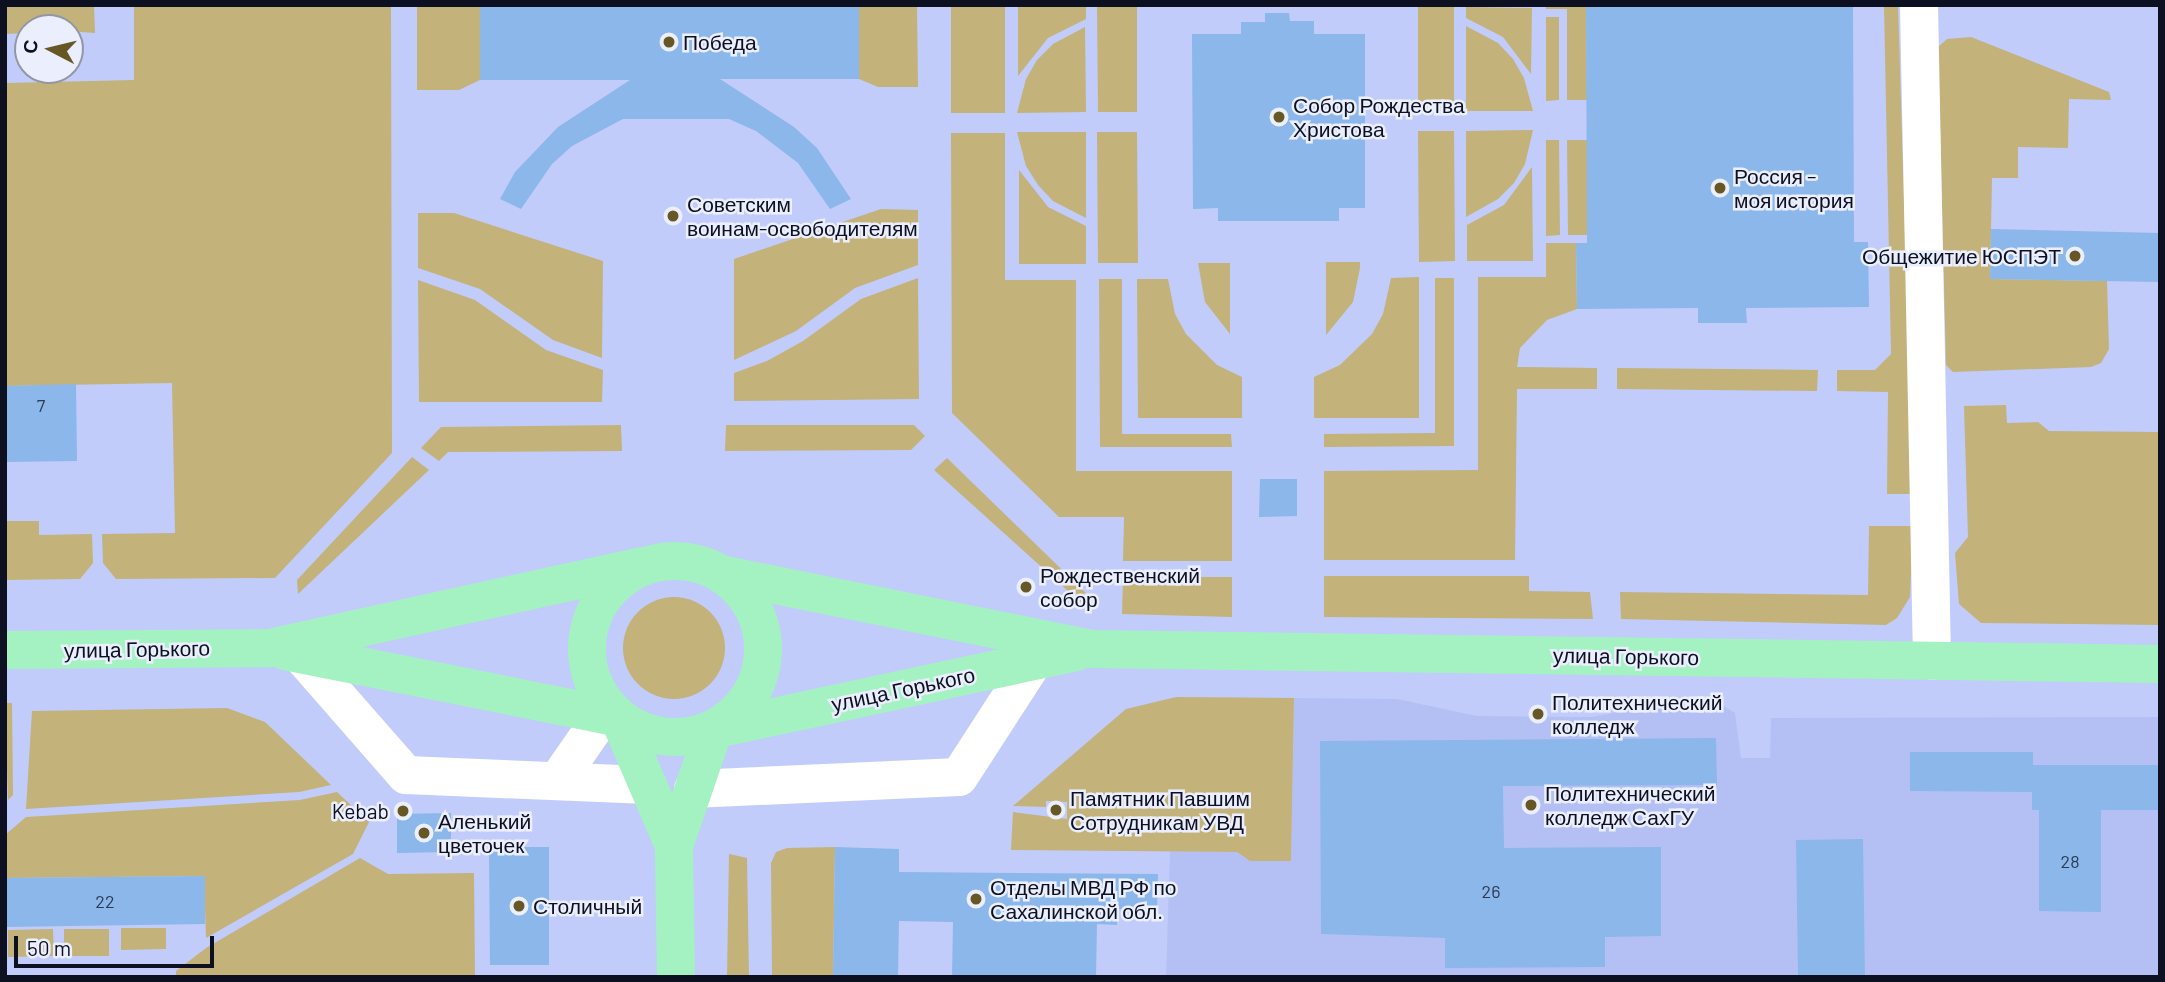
<!DOCTYPE html>
<html>
<head>
<meta charset="utf-8">
<style>
	body { margin:0 }
	#map { position:relative; width:2165px; height:982px; overflow:hidden; background:#c1ccfa; font-family:Barlow,sans-serif }
	div>[style] { position:absolute }
	[style*='--x'] { left:calc(var(--x)*1px); top:calc(var(--y)*1px); width:calc(var(--w)*1px); rotate:calc(var(--a)*1deg) }
	.built>* { inset:0; background:#b4c0f4 }
	.green>* { inset:0; background:#c3b279 }
	.round { border-radius:50% }
	.building>* { inset:0; background:#8bb7eb }
	.minor>* { height:38px; margin:-19px; padding:0 19px; transform-origin:19px; border-radius:19px; background:#fff }
	.major>* { height:38px; margin:-19px; padding:0 19px; transform-origin:19px; border-radius:19px; background:#a4f2c2 }
	.major>.ring { margin:-19px; padding:0; box-sizing:content-box; background:none; border:38px solid #a4f2c2; border-radius:50% }
	.dots>* { width:19px; height:19px; translate:-50% -50%; box-sizing:border-box; border:4px solid #ebeffd; border-radius:50% }
	span { translate:-50% -50%; white-space:nowrap; text-align:center; line-height:1.15; -webkit-text-stroke:5px #ebeffd; paint-order:stroke }
	.number-label { font-size:18px; color:#2c3a53 }
	.number-label span { -webkit-text-stroke-width:0 }
	.poi-label { font-size:21px; color:#0d1020 }
	.left { translate:0 -50%; text-align:left }
	.right { translate:-100% -50%; text-align:right }
	.street-label { font-size:21px; color:#0d1020 }
	.frame { position:absolute; inset:0; border:7px solid #0d1020; pointer-events:none }
	.north { position:absolute; left:14px; top:14px; width:70px; height:70px; box-sizing:border-box; background:#ebeffd; border:2px solid #9296a5; border-radius:50%; rotate:277deg; font-size:19px; font-weight:700; line-height:28px; text-align:center; color:#0d1020 }
	.north::after { content:''; display:block; margin:auto; width:24px; height:32px; background:#665724; clip-path:polygon(50% 0,100% 100%,50% 72%,0 100%) }
	.scale { position:absolute; left:14px; top:936px; width:200px; height:32px; box-sizing:border-box; border:4px solid #0d1020; border-top:0; padding-left:9px; font-size:21px; line-height:24px; white-space:nowrap; color:#0d1020; -webkit-text-stroke:5px #ebeffd; paint-order:stroke }
</style>
</head>
<body>
<div id="map">
	<div class="built">
		<i style="clip-path:polygon(1294px 698px,1397px 699px,1477px 716px,1592px 717px,1676px 701px,1716px 701px,1735px 713px,1741px 758px,1770px 758px,1771px 718px,2160px 717px,2160px 977px,1166px 977px,1170px 851px,1237px 852px,1250px 861px,1291px 861px)"></i>
	</div>
	<div class="green">
		<i style="clip-path:polygon(5px 5px,94px 5px,95px 33px,28px 28px,28px 33px,5px 34px)"></i>
		<i style="clip-path:polygon(134px 5px,391px 5px,392px 453px,275px 578px,116px 579px,103px 563px,102px 534px,175px 533px,172px 383px,5px 386px,5px 83px,134px 80px)"></i>
		<i style="clip-path:polygon(417px 5px,480px 5px,480px 80px,459px 90px,417px 90px)"></i>
		<i style="clip-path:polygon(859px 5px,917px 5px,918px 87px,878px 87px,859px 79px)"></i>
		<i style="clip-path:polygon(951px 5px,1005px 5px,1005px 113px,951px 113px)"></i>
		<i style="clip-path:polygon(1018px 5px,1086px 5px,1086px 19px,1048px 38px,1018px 76px)"></i>
		<i style="clip-path:polygon(1097px 5px,1137px 5px,1137px 112px,1098px 112px)"></i>
		<i style="clip-path:polygon(1418px 5px,1454px 5px,1454px 111px,1418px 111px)"></i>
		<i style="clip-path:polygon(1546px 5px,1586px 5px,1587px 100px,1567px 100px,1567px 9px,1546px 9px)"></i>
		<i style="clip-path:polygon(1884px 5px,1898px 5px,1913px 494px,1887px 494px,1888px 392px,1837px 391px,1837px 370px,1875px 370px,1891px 354px)"></i>
		<i style="clip-path:polygon(1466px 7px,1532px 8px,1531px 74px,1503px 37px,1466px 18px)"></i>
		<i style="clip-path:polygon(1546px 17px,1559px 17px,1559px 100px,1546px 101px)"></i>
		<i style="clip-path:polygon(1466px 26px,1498px 43px,1513px 59px,1524px 78px,1533px 111px,1466px 111px)"></i>
		<i style="clip-path:polygon(1085px 27px,1086px 112px,1017px 113px,1026px 79px,1037px 60px,1053px 44px)"></i>
		<i style="clip-path:polygon(1971px 37px,2109px 92px,2111px 100px,2069px 99px,2068px 148px,2018px 147px,2018px 178px,1992px 178px,1990px 279px,2107px 281px,2109px 349px,2101px 363px,2091px 367px,1953px 372px,1946px 365px,1938px 47px,1947px 39px)"></i>
		<i style="clip-path:polygon(1533px 130px,1525px 164px,1514px 183px,1498px 199px,1466px 217px,1466px 131px)"></i>
		<i style="clip-path:polygon(1418px 131px,1454px 131px,1455px 261px,1419px 262px)"></i>
		<i style="clip-path:polygon(1017px 132px,1086px 132px,1086px 218px,1053px 201px,1038px 185px,1026px 166px)"></i>
		<i style="clip-path:polygon(1097px 132px,1137px 132px,1138px 263px,1098px 263px)"></i>
		<i style="clip-path:polygon(951px 133px,1005px 133px,1005px 280px,1076px 280px,1076px 471px,1232px 471px,1232px 561px,1123px 561px,1124px 517px,1059px 517px,952px 413px)"></i>
		<i style="clip-path:polygon(1546px 140px,1559px 140px,1560px 235px,1546px 236px)"></i>
		<i style="clip-path:polygon(1567px 140px,1587px 140px,1587px 235px,1568px 235px)"></i>
		<i style="clip-path:polygon(1532px 167px,1533px 261px,1467px 261px,1467px 225px,1504px 205px)"></i>
		<i style="clip-path:polygon(1019px 170px,1048px 207px,1086px 226px,1086px 264px,1019px 264px)"></i>
		<i style="clip-path:polygon(881px 209px,918px 210px,918px 265px,855px 288px,796px 331px,734px 360px,734px 259px)"></i>
		<i style="clip-path:polygon(418px 213px,454px 213px,603px 261px,602px 358px,553px 340px,480px 289px,418px 268px)"></i>
		<i style="clip-path:polygon(1546px 243px,1576px 243px,1577px 309px,1547px 320px,1520px 348px,1517px 367px,1597px 368px,1597px 389px,1517px 389px,1515px 560px,1324px 560px,1324px 471px,1478px 470px,1478px 277px,1546px 277px)"></i>
		<i style="clip-path:polygon(1326px 262px,1360px 262px,1360px 268px,1353px 302px,1326px 335px)"></i>
		<i style="clip-path:polygon(1198px 263px,1230px 263px,1230px 334px,1205px 302px)"></i>
		<i style="clip-path:polygon(1419px 277px,1419px 418px,1314px 418px,1314px 377px,1340px 365px,1372px 334px,1383px 314px,1391px 278px)"></i>
		<i style="clip-path:polygon(918px 278px,919px 399px,734px 401px,734px 373px,767px 361px,803px 341px,861px 299px)"></i>
		<i style="clip-path:polygon(1435px 278px,1454px 278px,1454px 446px,1324px 447px,1324px 434px,1435px 433px)"></i>
		<i style="clip-path:polygon(1099px 279px,1122px 279px,1122px 434px,1231px 434px,1232px 447px,1100px 447px)"></i>
		<i style="clip-path:polygon(1137px 279px,1168px 279px,1175px 314px,1186px 334px,1217px 365px,1242px 377px,1242px 418px,1138px 418px)"></i>
		<i style="clip-path:polygon(418px 280px,475px 300px,546px 350px,603px 370px,602px 402px,419px 402px)"></i>
		<i style="clip-path:polygon(1617px 368px,1818px 370px,1817px 391px,1617px 389px)"></i>
		<i style="clip-path:polygon(2006px 405px,2007px 423px,2038px 422px,2049px 431px,2160px 432px,2160px 625px,1981px 623px,1959px 604px,1955px 553px,1968px 537px,1964px 406px)"></i>
		<i style="clip-path:polygon(621px 425px,622px 451px,448px 452px,439px 461px,421px 448px,441px 427px)"></i>
		<i style="clip-path:polygon(726px 425px,914px 425px,925px 436px,911px 450px,725px 451px)"></i>
		<i style="clip-path:polygon(412px 457px,429px 470px,298px 594px,297px 580px)"></i>
		<i style="clip-path:polygon(947px 458px,1089px 596px,1088px 609px,934px 470px)"></i>
		<i style="clip-path:polygon(5px 521px,39px 521px,39px 535px,92px 534px,93px 563px,80px 579px,5px 580px)"></i>
		<i style="clip-path:polygon(1869px 526px,1913px 526px,1910px 597px,1897px 618px,1886px 625px,1621px 619px,1620px 592px,1868px 595px)"></i>
		<i style="clip-path:polygon(1324px 576px,1529px 576px,1529px 591px,1590px 592px,1593px 619px,1324px 617px)"></i>
		<i style="clip-path:polygon(1123px 577px,1232px 577px,1232px 617px,1122px 614px)"></i>
		<i class="round" style="left:623px;top:597px;width:102px;height:102px"></i>
		<i style="clip-path:polygon(1176px 697px,1294px 698px,1291px 861px,1250px 861px,1237px 852px,1011px 850px,1013px 812px,1067px 819px,1067px 802px,1046px 801px,1046px 807px,1013px 806px,1126px 709px)"></i>
		<i style="clip-path:polygon(5px 703px,12px 703px,13px 795px,8px 800px)"></i>
		<i style="clip-path:polygon(227px 708px,265px 722px,331px 785px,299px 792px,26px 809px,32px 711px)"></i>
		<i style="clip-path:polygon(337px 792px,369px 822px,353px 854px,206px 938px,204px 876px,5px 878px,5px 835px,26px 817px,300px 800px)"></i>
		<i style="clip-path:polygon(835px 847px,833px 977px,772px 977px,771px 863px,776px 852px,787px 848px)"></i>
		<i style="clip-path:polygon(729px 854px,747px 858px,749px 977px,727px 977px)"></i>
		<i style="clip-path:polygon(360px 858px,388px 874px,474px 873px,475px 977px,176px 977px,176px 971px,206px 948px)"></i>
		<i style="clip-path:polygon(121px 928px,166px 928px,166px 949px,121px 950px)"></i>
		<i style="clip-path:polygon(53px 929px,54px 956px,8px 957px,8px 930px)"></i>
		<i style="clip-path:polygon(64px 929px,109px 929px,109px 956px,64px 956px)"></i>
	</div>
	<div class="building">
		<i style="clip-path:polygon(480px 5px,859px 5px,859px 79px,720px 79px,794px 127px,817px 148px,851px 199px,830px 209px,798px 163px,756px 131px,729px 119px,623px 119px,572px 146px,552px 164px,521px 209px,500px 199px,515px 172px,558px 127px,630px 80px,480px 80px)"></i>
		<i style="clip-path:polygon(1853px 5px,1854px 242px,1868px 242px,1869px 307px,1746px 308px,1747px 323px,1698px 323px,1698px 308px,1577px 309px,1576px 243px,1587px 243px,1586px 6px)"></i>
		<i style="clip-path:polygon(1265px 13px,1289px 13px,1290px 21px,1314px 21px,1314px 34px,1365px 34px,1365px 208px,1339px 208px,1339px 221px,1218px 221px,1218px 208px,1193px 209px,1192px 34px,1241px 34px,1241px 22px,1265px 22px)"></i>
		<i style="clip-path:polygon(1991px 229px,2160px 233px,2160px 282px,1990px 279px)"></i>
		<i style="clip-path:polygon(76px 384px,77px 461px,5px 462px,5px 386px)"></i>
		<i style="clip-path:polygon(1260px 479px,1297px 479px,1297px 516px,1259px 517px)"></i>
		<i style="clip-path:polygon(1716px 738px,1717px 785px,1503px 786px,1504px 848px,1661px 847px,1661px 936px,1605px 937px,1605px 967px,1445px 968px,1445px 938px,1321px 934px,1320px 741px)"></i>
		<i style="clip-path:polygon(1910px 752px,2033px 752px,2033px 765px,2160px 765px,2160px 810px,2101px 810px,2101px 912px,2039px 911px,2039px 810px,2032px 810px,2032px 792px,1910px 791px)"></i>
		<i style="clip-path:polygon(451px 813px,451px 852px,397px 853px,397px 814px)"></i>
		<i style="clip-path:polygon(1863px 839px,1865px 977px,1798px 977px,1796px 840px)"></i>
		<i style="clip-path:polygon(489px 847px,549px 847px,549px 965px,490px 965px)"></i>
		<i style="clip-path:polygon(835px 847px,899px 849px,899px 872px,1158px 874px,1157px 910px,1118px 909px,1117px 925px,1097px 924px,1096px 977px,952px 977px,953px 922px,899px 921px,898px 977px,833px 977px)"></i>
		<i style="clip-path:polygon(205px 876px,205px 924px,5px 927px,5px 878px)"></i>
	</div>
	<div class="minor">
		<i style="--x:1919;--y:5;--w:656;--a:88.86"></i>
		<i style="--x:300;--y:654;--w:161;--a:48.8"></i>
		<i style="--x:406;--y:775;--w:242;--a:2.4"></i>
		<i style="--x:558;--y:780;--w:79;--a:-55.3"></i>
		<i style="--x:693;--y:789;--w:266;--a:-2.6"></i>
		<i style="--x:959;--y:777;--w:138;--a:-57.1"></i>
	</div>
	<div class="major">
		<i class="ring" style="left:587px;top:561px;width:138px;height:138px"></i>
		<i style="--x:725;--y:575;--w:374;--a:11.4"></i>
		<i style="--x:1092;--y:649;--w:1068;--a:0.8"></i>
		<i style="--x:5;--y:650;--w:264;--a:-0.4"></i>
		<i style="--x:269;--y:648;--w:382;--a:-12.4"></i>
		<i style="--x:285;--y:651;--w:341;--a:11.3"></i>
		<i style="--x:619;--y:718;--w:139;--a:66.7"></i>
		<i style="--x:717;--y:729;--w:367;--a:-12.1"></i>
		<i style="--x:676;--y:977;--w:131;--a:-90.9"></i>
		<i style="--x:674;--y:846;--w:124;--a:-71.1"></i>
	</div>
	<div class="dots">
		<i style="left:669px;top:42px;background:#665724"></i>
		<i style="left:1279px;top:117px;background:#665724"></i>
		<i style="left:1720px;top:188px;background:#665724"></i>
		<i style="left:673px;top:216px;background:#665724"></i>
		<i style="left:2075px;top:256px;background:#665724"></i>
		<i style="left:1026px;top:587px;background:#665724"></i>
		<i style="left:1538px;top:714px;background:#665724"></i>
		<i style="left:1531px;top:805px;background:#665724"></i>
		<i style="left:1056px;top:810px;background:#665724"></i>
		<i style="left:403px;top:811px;background:#665724"></i>
		<i style="left:424px;top:833px;background:#665724"></i>
		<i style="left:976px;top:899px;background:#665724"></i>
		<i style="left:519px;top:906px;background:#665724"></i>
	</div>
	<div class="number-label">
		<span style="left:41px;top:405px">7</span>
		<span style="left:2070px;top:861px">28</span>
		<span style="left:1491px;top:891px">26</span>
		<span style="left:105px;top:901px">22</span>
	</div>
	<div class="poi-label">
		<span class="left" style="left:683px;top:42px">Победа</span>
		<span class="left" style="left:1293px;top:117px">Собор Рождества<br>Христова</span>
		<span class="left" style="left:1734px;top:188px">Россия –<br>моя история</span>
		<span class="left" style="left:687px;top:216px">Советским<br>воинам-освободителям</span>
		<span class="right" style="left:2061px;top:256px">Общежитие ЮСПЭТ</span>
		<span class="left" style="left:1040px;top:587px">Рождественский<br>собор</span>
		<span class="left" style="left:1552px;top:714px">Политехнический<br>колледж</span>
		<span class="left" style="left:1545px;top:805px">Политехнический<br>колледж СахГУ</span>
		<span class="left" style="left:1070px;top:810px">Памятник Павшим<br>Сотрудникам УВД</span>
		<span class="right" style="left:389px;top:811px">Kebab</span>
		<span class="left" style="left:438px;top:833px">Аленький<br>цветочек</span>
		<span class="left" style="left:990px;top:899px">Отделы МВД РФ по<br>Сахалинской обл.</span>
		<span class="left" style="left:533px;top:906px">Столичный</span>
	</div>
	<div class="street-label">
		<span style="left:137px;top:649px;rotate:-1deg">улица Горького</span>
		<span style="left:1626px;top:656px;rotate:1deg">улица Горького</span>
		<span style="left:903px;top:689px;rotate:-12deg">улица Горького</span>
	</div>
	<div class="frame"></div>
	<div class="north">С</div>
	<div class="scale">50 m</div>
</div>
</body>
</html>
